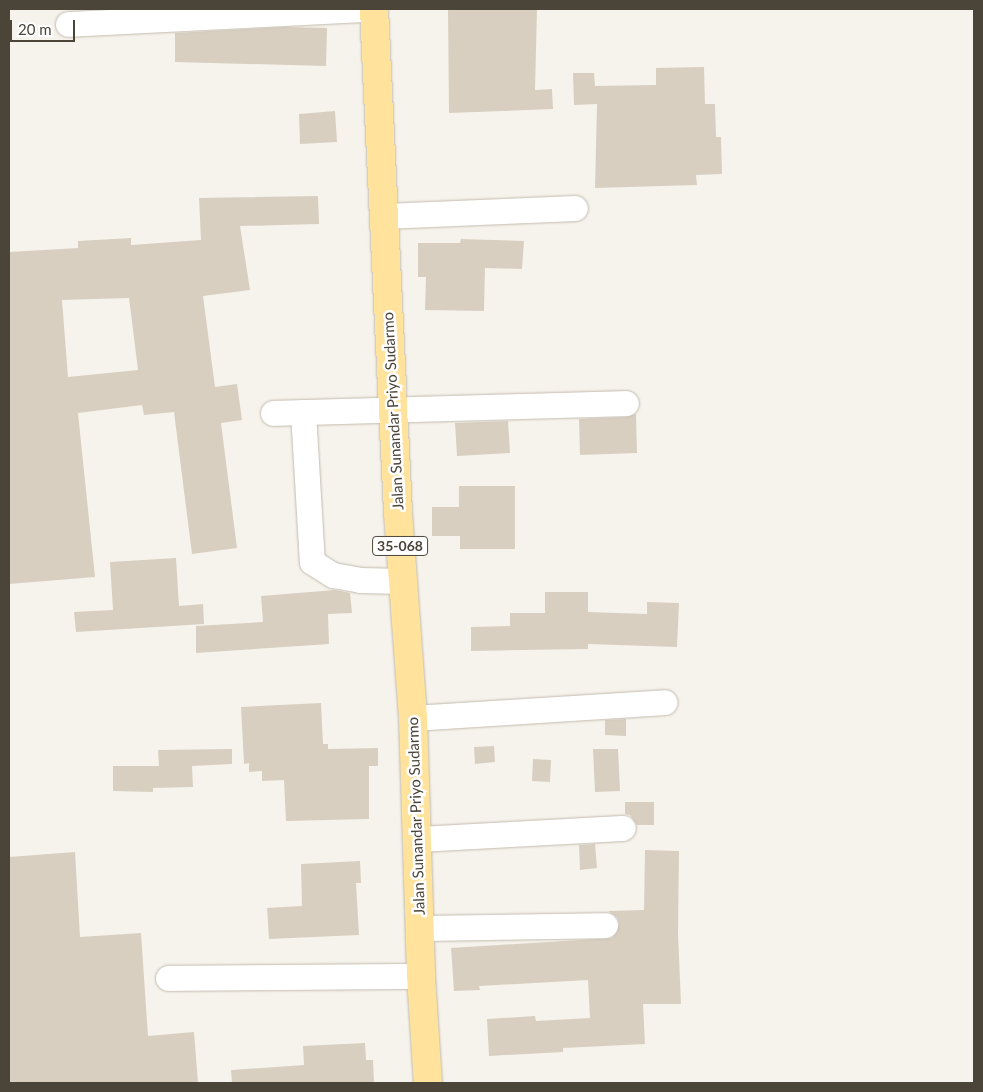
<!DOCTYPE html>
<html>
<head>
<meta charset="utf-8">
<style>
	body { margin:0 }
	#map { position:relative; width:983px; height:1092px; overflow:hidden; background:#f6f3ec; font-family:Lato,sans-serif }
	div>[style] { position:absolute }
	[style*='--x'] { left:calc(var(--x)*1px); top:calc(var(--y)*1px); width:calc(var(--w)*1px); rotate:calc(var(--a)*1deg) }
	.building>* { inset:0; background:#d8cfc1 }
	.roads { filter:drop-shadow(0 0 1px #c2bbae) drop-shadow(0 0 1px #c2bbae) }
	.minor>* { height:25px; margin:-12.5px; padding:0 12.5px; transform-origin:12.5px; border-radius:12.5px; background:#fff }
	.major>* { height:28px; margin:-14px; padding:0 14px; transform-origin:14px; border-radius:14px; background:#ffe39c }
	span { translate:-50% -50%; white-space:nowrap; text-align:center; line-height:1.15; -webkit-text-stroke:5px #fff; paint-order:stroke }
	.shield-label span { padding:1px 4px; background:#fff; border:1px solid; border-radius:4px; -webkit-text-stroke-width:0 }
	.shield-label { font-size:14px; color:#4b4439; font-weight:700 }
	.street-label { font-size:15px; color:#4b4439 }
	.frame { position:absolute; inset:0; border:10px solid #4b4439; pointer-events:none }
	.scale { position:absolute; left:10px; top:20px; width:65px; height:22px; box-sizing:border-box; border:2px solid #4b4439; border-top:0; padding-left:6px; font-size:15px; line-height:18px; white-space:nowrap; color:#4b4439; -webkit-text-stroke:4px #fff; paint-order:stroke }
</style>
</head>
<body>
<div id="map">
	<div class="building">
		<i style="clip-path:polygon(448px 9px,537px 9px,535px 90px,552px 89px,553px 109px,449px 113px)"></i>
		<i style="clip-path:polygon(284px 27px,327px 28px,326px 66px,175px 62px,175px 33px)"></i>
		<i style="clip-path:polygon(704px 67px,705px 104px,715px 104px,716px 137px,721px 137px,722px 174px,696px 175px,697px 185px,595px 188px,597px 104px,574px 105px,573px 73px,594px 73px,595px 86px,656px 85px,656px 68px)"></i>
		<i style="clip-path:polygon(335px 111px,337px 142px,300px 144px,299px 114px)"></i>
		<i style="clip-path:polygon(evenodd,318px 196px,319px 224px,240px 226px,250px 290px,203px 296px,215px 387px,237px 384px,242px 420px,221px 423px,237px 548px,192px 554px,174px 412px,144px 415px,142px 405px,78px 413px,95px 577px,9px 584px,9px 252px,78px 248px,78px 241px,131px 238px,131px 245px,201px 240px,199px 198px,318px 196px,129px 298px,138px 370px,68px 377px,62px 300px,129px 298px)"></i>
		<i style="clip-path:polygon(461px 239px,524px 241px,522px 269px,485px 268px,484px 311px,425px 310px,426px 277px,418px 277px,418px 243px,460px 243px)"></i>
		<i style="clip-path:polygon(636px 414px,637px 453px,580px 455px,579px 419px,626px 417px)"></i>
		<i style="clip-path:polygon(508px 421px,510px 453px,457px 456px,455px 423px)"></i>
		<i style="clip-path:polygon(459px 486px,515px 486px,515px 549px,460px 549px,460px 536px,432px 536px,432px 507px,459px 507px)"></i>
		<i style="clip-path:polygon(176px 558px,179px 606px,203px 604px,204px 624px,76px 632px,74px 612px,113px 610px,110px 562px)"></i>
		<i style="clip-path:polygon(335px 590px,350px 593px,352px 613px,328px 614px,329px 644px,196px 653px,196px 626px,263px 622px,261px 596px)"></i>
		<i style="clip-path:polygon(545px 592px,588px 592px,588px 612px,647px 614px,647px 602px,679px 603px,677px 647px,588px 644px,588px 649px,471px 651px,471px 627px,510px 626px,510px 613px,545px 613px)"></i>
		<i style="clip-path:polygon(321px 703px,323px 744px,328px 744px,328px 749px,378px 748px,378px 766px,369px 766px,369px 819px,286px 821px,284px 780px,262px 781px,262px 771px,249px 772px,249px 763px,244px 764px,241px 707px)"></i>
		<i style="clip-path:polygon(626px 719px,626px 736px,605px 735px,605px 720px)"></i>
		<i style="clip-path:polygon(494px 746px,495px 762px,475px 764px,474px 747px)"></i>
		<i style="clip-path:polygon(232px 749px,232px 764px,192px 766px,193px 787px,153px 788px,153px 792px,113px 791px,113px 766px,159px 766px,158px 750px)"></i>
		<i style="clip-path:polygon(593px 749px,618px 749px,620px 791px,595px 792px)"></i>
		<i style="clip-path:polygon(533px 759px,551px 760px,550px 782px,532px 781px)"></i>
		<i style="clip-path:polygon(625px 802px,654px 802px,654px 825px,637px 825px,630px 815px,625px 814px)"></i>
		<i style="clip-path:polygon(595px 844px,597px 868px,580px 870px,579px 845px)"></i>
		<i style="clip-path:polygon(645px 850px,679px 851px,678px 933px,681px 1004px,643px 1004px,645px 1044px,563px 1048px,563px 1052px,489px 1056px,487px 1019px,535px 1016px,536px 1021px,590px 1018px,588px 980px,479px 986px,480px 990px,454px 991px,451px 948px,612px 938px,617px 932px,619px 924px,617px 917px,608px 911px,644px 910px)"></i>
		<i style="clip-path:polygon(75px 852px,80px 937px,141px 933px,148px 1036px,194px 1032px,198px 1083px,9px 1083px,9px 857px)"></i>
		<i style="clip-path:polygon(360px 861px,361px 883px,356px 883px,359px 935px,269px 939px,267px 908px,302px 906px,301px 864px)"></i>
		<i style="clip-path:polygon(365px 1043px,366px 1060px,373px 1060px,374px 1083px,232px 1083px,231px 1070px,304px 1065px,303px 1046px)"></i>
	</div>
	<div class="roads">
		<div class="minor">
			<i style="--x:68;--y:24;--w:293;--a:-2.9"></i>
			<i style="--x:384;--y:216;--w:191;--a:-2.4"></i>
			<i style="--x:303;--y:412;--w:150;--a:86.6"></i>
			<i style="--x:312;--y:562;--w:25;--a:32"></i>
			<i style="--x:333;--y:575;--w:27;--a:10"></i>
			<i style="--x:360;--y:580;--w:43;--a:1.3"></i>
			<i style="--x:273;--y:413;--w:353;--a:-1.6"></i>
			<i style="--x:413;--y:718;--w:252;--a:-3.6"></i>
			<i style="--x:417;--y:839;--w:206;--a:-3.1"></i>
			<i style="--x:419;--y:928;--w:186;--a:-0.9"></i>
			<i style="--x:168;--y:978;--w:253;--a:-0.5"></i>
		</div>
		<div class="major">
			<i style="--x:374;--y:9;--w:505;--a:87.27"></i>
			<i style="--x:398;--y:513;--w:206;--a:85.8"></i>
			<i style="--x:413;--y:718;--w:258;--a:88.2"></i>
			<i style="--x:421;--y:976;--w:107;--a:86.3"></i>
		</div>
	</div>
	<div class="shield-label">
		<span style="left:400px;top:546px">35-068</span>
	</div>
	<div class="street-label">
		<span style="left:393px;top:411px;rotate:-93deg">Jalan Sunandar Priyo Sudarmo</span>
		<span style="left:416px;top:816px;rotate:-92deg">Jalan Sunandar Priyo Sudarmo</span>
	</div>
	<div class="frame"></div>
	<div class="scale">20 m</div>
</div>
</body>
</html>
